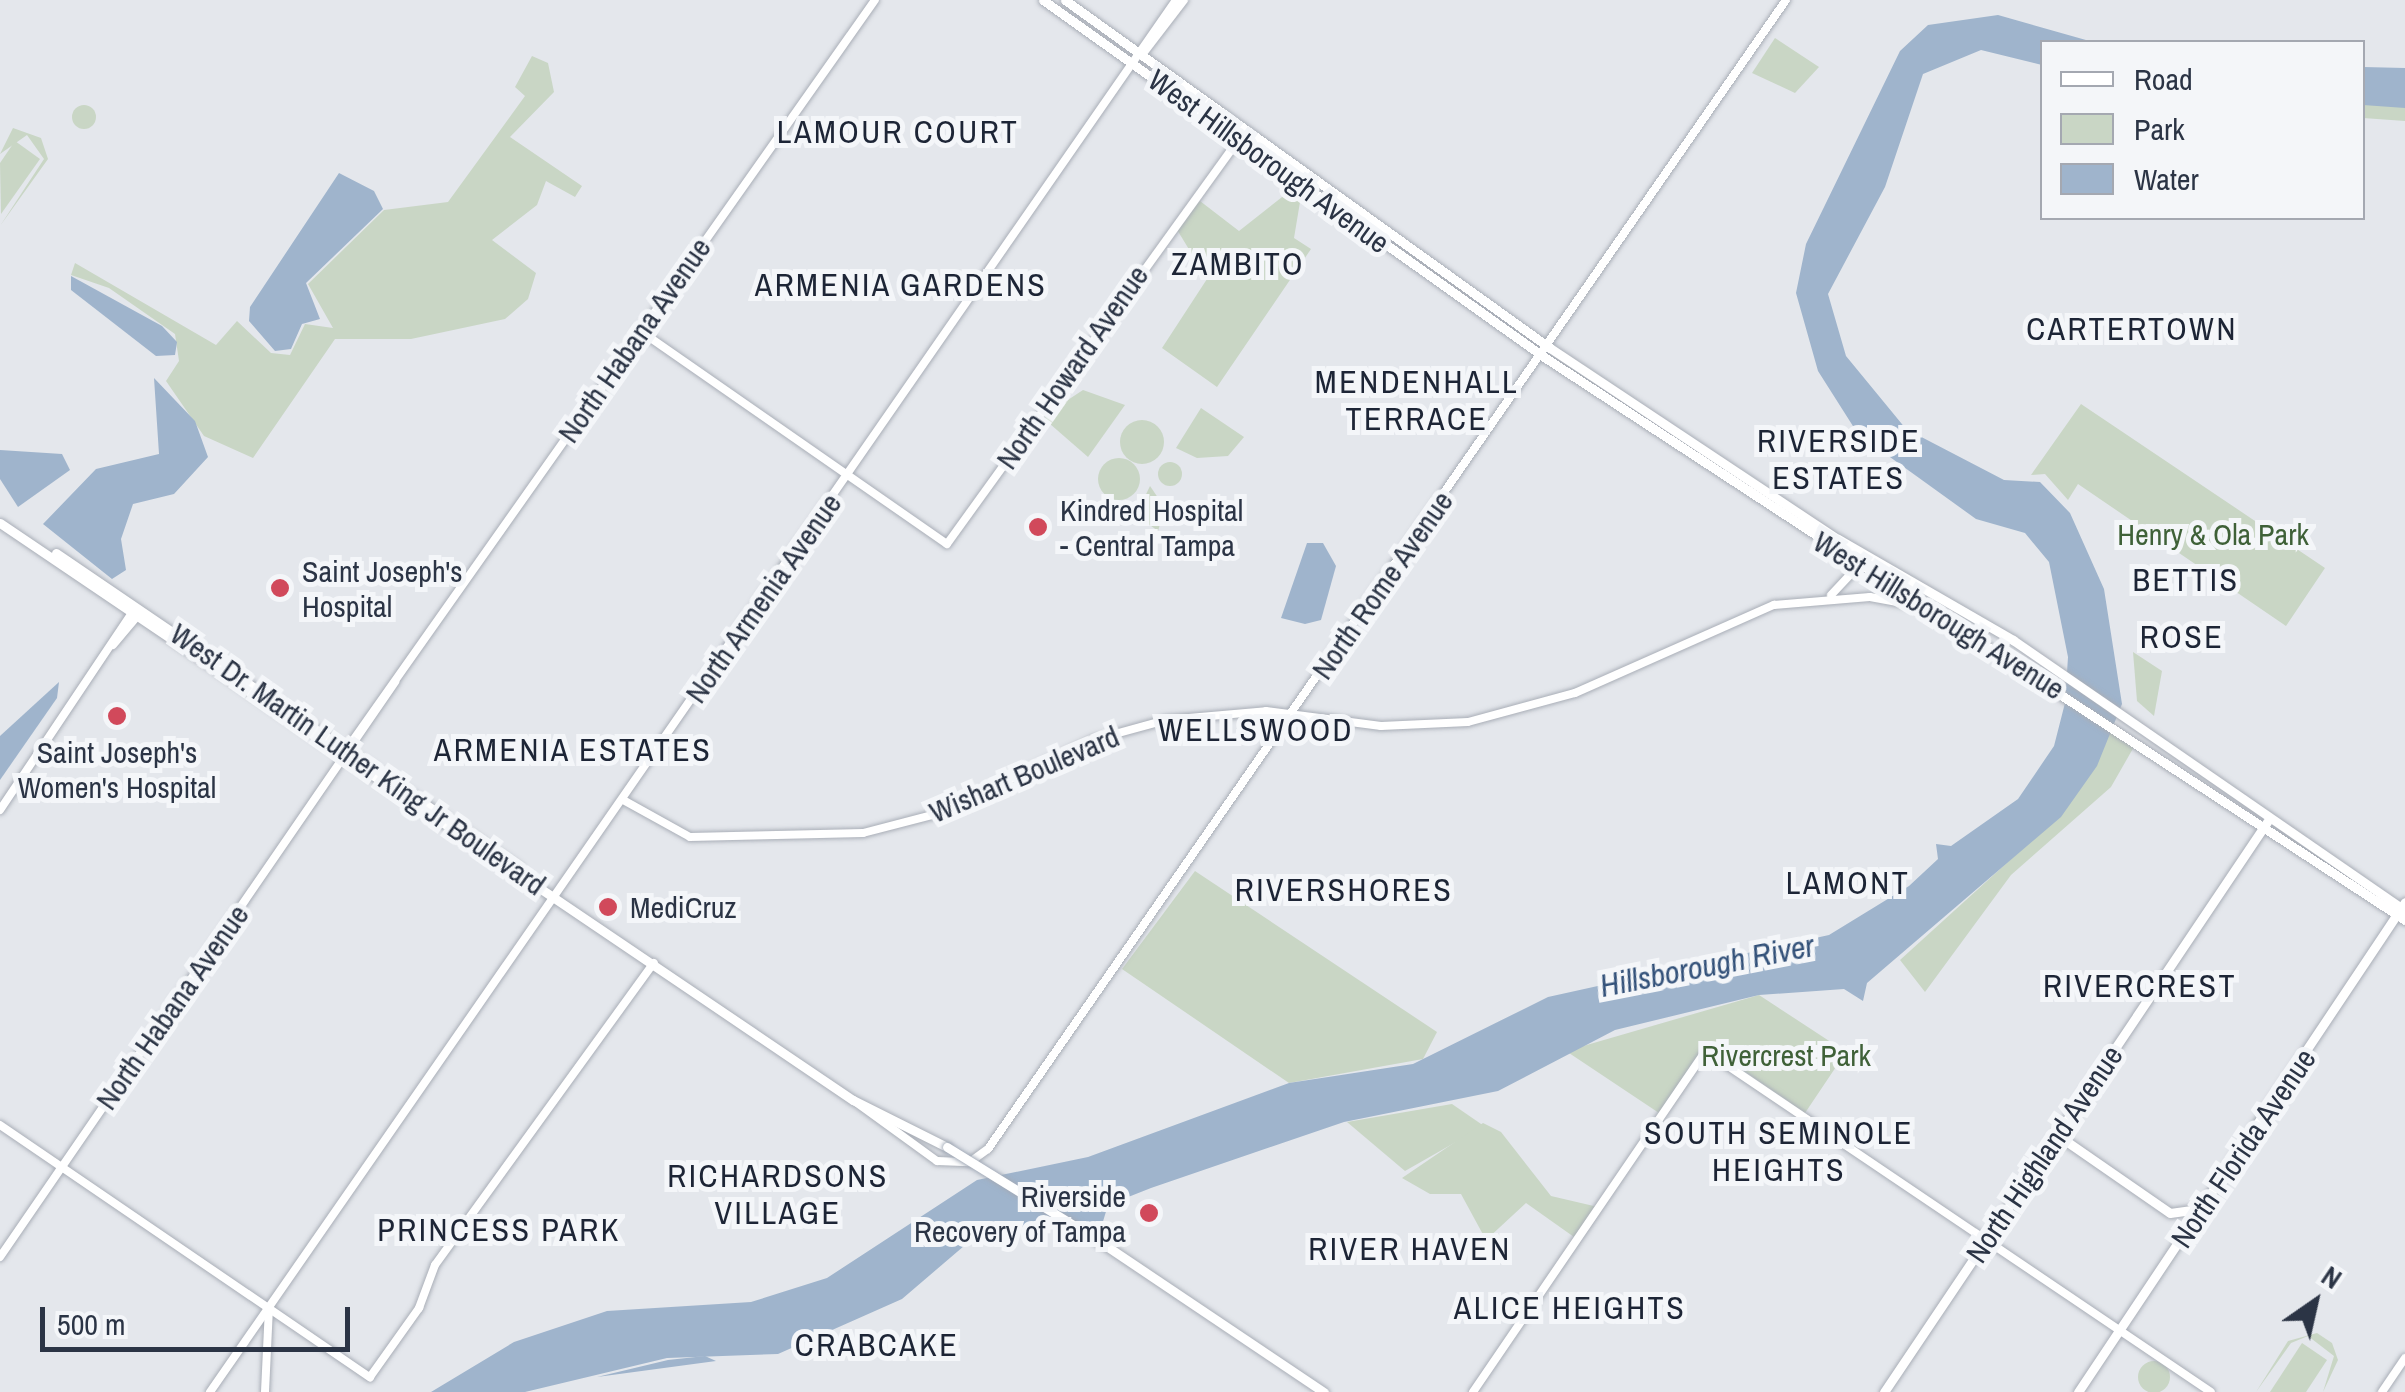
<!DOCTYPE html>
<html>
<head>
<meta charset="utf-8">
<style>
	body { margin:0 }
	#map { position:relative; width:2405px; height:1392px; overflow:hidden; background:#e4e7ec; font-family:"Archivo Narrow",sans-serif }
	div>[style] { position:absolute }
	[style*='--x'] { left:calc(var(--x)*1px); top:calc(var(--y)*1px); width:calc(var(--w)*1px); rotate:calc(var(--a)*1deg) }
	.green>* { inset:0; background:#c9d6c5 }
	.round { border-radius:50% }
	.water>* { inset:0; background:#9fb4cc }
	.roads { filter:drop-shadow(0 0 2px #a9aeb7) drop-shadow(0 0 2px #a9aeb7) }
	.secondary>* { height:8px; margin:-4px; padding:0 4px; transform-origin:4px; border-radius:4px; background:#fff }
	.primary>* { height:9px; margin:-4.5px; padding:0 4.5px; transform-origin:4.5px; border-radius:4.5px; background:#fff }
	.bridges { filter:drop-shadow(0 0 2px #a3abb8) drop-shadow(0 0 2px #a3abb8) }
	.primary-bridge>* { height:9px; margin:-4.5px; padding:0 4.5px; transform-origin:4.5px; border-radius:4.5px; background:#fff }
	.dots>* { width:28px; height:28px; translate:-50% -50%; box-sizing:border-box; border:5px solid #f4f6f9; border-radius:50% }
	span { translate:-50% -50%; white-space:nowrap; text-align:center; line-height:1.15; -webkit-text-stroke:10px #f4f6f9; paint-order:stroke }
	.street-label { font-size:30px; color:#2b3445 }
	.poi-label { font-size:30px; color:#2b3445 }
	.left { translate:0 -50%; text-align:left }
	.right { translate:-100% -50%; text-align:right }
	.park-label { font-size:30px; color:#3f6138 }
	.neighbourhood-label { font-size:32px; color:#1d2536; letter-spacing:2.5px }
	.water-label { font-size:32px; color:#34527a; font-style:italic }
	.legend { position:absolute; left:2040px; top:40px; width:325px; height:180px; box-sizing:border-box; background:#f4f6f9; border:2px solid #a4a8b1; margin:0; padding:12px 18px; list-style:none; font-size:30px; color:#2b3445 }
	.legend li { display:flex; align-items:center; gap:20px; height:50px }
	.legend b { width:50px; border:2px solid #a4a8b1 }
	.north { position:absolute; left:2265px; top:1252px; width:100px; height:100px; -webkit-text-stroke:8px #f4f6f9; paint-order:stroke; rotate:34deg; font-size:28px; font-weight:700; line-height:40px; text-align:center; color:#2b3445 }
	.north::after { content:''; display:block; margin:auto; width:35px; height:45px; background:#2b3445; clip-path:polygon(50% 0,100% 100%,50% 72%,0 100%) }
	.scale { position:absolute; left:40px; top:1307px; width:310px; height:45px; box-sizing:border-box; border:5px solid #2b3445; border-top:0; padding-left:12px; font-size:30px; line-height:35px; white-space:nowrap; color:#2b3445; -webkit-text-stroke:8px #f4f6f9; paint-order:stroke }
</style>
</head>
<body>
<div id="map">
	<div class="green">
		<i style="clip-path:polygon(1775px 38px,1819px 67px,1795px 93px,1752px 73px)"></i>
		<i style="clip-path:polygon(532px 56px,548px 63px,554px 92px,510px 137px,582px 186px,575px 197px,546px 181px,537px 205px,492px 240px,536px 273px,528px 299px,505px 319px,411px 339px,335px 339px,253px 458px,204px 436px,166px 381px,179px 361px,175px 334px,109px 288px,71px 275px,75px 263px,216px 345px,237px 321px,271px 353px,290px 355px,305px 324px,333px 328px,308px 284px,384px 210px,448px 202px,525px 96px,515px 87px)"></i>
		<i style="clip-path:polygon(2362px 103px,2405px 107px,2405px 121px,2363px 118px)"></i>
		<i class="round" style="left:72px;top:105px;width:24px;height:24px"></i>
		<i style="clip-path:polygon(13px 128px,41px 138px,48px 159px,0 226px,44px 159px,27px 135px,0 154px)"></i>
		<i style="clip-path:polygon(15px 141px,40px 159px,1px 214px,0 163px)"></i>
		<i style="clip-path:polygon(1291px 190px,1301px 196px,1294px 238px,1311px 249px,1217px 387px,1162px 348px,1207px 279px,1176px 228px,1200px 201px,1239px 231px)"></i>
		<i style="clip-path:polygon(1083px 390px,1125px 405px,1088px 457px,1042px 417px)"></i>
		<i style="clip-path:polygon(2081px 404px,2325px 568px,2286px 626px,2078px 484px,2068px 500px,2045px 474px,2031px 475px)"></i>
		<i style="clip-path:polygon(1201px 408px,1244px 437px,1228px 456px,1197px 458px,1176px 448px)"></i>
		<i class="round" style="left:1120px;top:420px;width:44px;height:44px"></i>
		<i class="round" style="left:1098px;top:458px;width:42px;height:42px"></i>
		<i class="round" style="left:1158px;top:462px;width:24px;height:24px"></i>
		<i style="clip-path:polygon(1150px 486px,1165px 508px,1158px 531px,1136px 515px)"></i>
		<i style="clip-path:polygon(2133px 652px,2162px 671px,2154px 716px,2137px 701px)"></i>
		<i style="clip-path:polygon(2107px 727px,2135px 745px,2111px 787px,2011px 875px,1925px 992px,1900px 960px,2065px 810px)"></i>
		<i style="clip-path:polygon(1195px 871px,1437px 1032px,1423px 1059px,1289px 1083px,1122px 969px)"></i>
		<i style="clip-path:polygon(1759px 995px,1846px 1052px,1805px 1113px,1705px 1044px,1659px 1113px,1566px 1051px)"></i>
		<i style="clip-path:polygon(1452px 1104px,1484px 1126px,1405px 1171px,1347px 1122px)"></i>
		<i style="clip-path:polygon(1483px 1123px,1501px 1132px,1551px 1196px,1598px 1207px,1574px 1237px,1526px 1203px,1486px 1240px,1461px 1194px,1430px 1194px,1402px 1178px)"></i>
		<i style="clip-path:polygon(2317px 1333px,2332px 1343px,2338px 1360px,2323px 1392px,2334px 1356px,2308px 1336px,2291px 1343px,2256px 1392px,2288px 1341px)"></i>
		<i style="clip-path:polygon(2302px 1343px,2327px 1360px,2306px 1392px,2270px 1392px)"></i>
		<i class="round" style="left:2138px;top:1361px;width:32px;height:32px"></i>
	</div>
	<div class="water">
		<i style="clip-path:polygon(1998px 15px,2093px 42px,2042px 42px,2042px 65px,1981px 50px,1923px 74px,1885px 187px,1828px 294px,1846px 356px,1906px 429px,2004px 480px,2040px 482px,2070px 513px,2104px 589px,2122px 704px,2097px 766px,2061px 817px,1867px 983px,1863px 1001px,1844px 989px,1759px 995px,1615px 1030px,1498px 1091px,1344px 1122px,1151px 1188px,1108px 1205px,1101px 1228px,1058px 1221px,971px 1240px,902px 1299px,778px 1354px,667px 1358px,525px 1392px,431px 1392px,514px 1342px,607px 1311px,751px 1302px,827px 1278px,977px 1180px,1088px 1157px,1289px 1083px,1413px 1064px,1548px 997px,1829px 935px,1909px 886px,1938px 859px,1936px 844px,1951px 846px,2018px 799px,2054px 746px,2065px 703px,2068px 657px,2049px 562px,2025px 533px,1976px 519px,1858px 434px,1818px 371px,1796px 293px,1806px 244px,1900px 51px,1928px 25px)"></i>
		<i style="clip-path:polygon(2363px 67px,2405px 68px,2405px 108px,2363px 105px)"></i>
		<i style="clip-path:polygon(339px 173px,374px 191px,383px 209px,306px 283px,320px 319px,302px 324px,291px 349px,275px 351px,249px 321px,250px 307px)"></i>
		<i style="clip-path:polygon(71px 276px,162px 326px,177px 342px,175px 355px,156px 356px,71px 290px)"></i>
		<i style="clip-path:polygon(154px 378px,195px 421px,208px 457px,174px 494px,133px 504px,121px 539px,126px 570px,112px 579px,43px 524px,96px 469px,159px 454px)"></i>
		<i style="clip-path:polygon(0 450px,62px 454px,70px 470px,18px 507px,0 479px)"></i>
		<i style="clip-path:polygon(1307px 543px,1323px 543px,1336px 566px,1321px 620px,1305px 624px,1281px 618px)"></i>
		<i style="clip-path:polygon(59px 682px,57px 698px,0 780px,0 736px)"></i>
		<i style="clip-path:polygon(705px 1356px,716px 1361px,597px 1377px,668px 1360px)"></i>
	</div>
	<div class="roads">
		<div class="secondary">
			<i style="--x:1145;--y:51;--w:64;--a:-52.6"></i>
			<i style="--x:639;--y:330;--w:375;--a:34.8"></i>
			<i style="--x:947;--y:544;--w:493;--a:-54.2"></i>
			<i style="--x:1831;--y:595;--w:45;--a:-46.8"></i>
			<i style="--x:113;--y:645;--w:39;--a:-50"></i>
			<i style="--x:344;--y:753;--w:921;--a:-54.81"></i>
			<i style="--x:625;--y:801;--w:74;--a:29"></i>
			<i style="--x:690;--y:837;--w:173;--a:-1.3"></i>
			<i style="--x:863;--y:833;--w:80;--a:-14.6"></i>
			<i style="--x:940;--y:813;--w:170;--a:-25.5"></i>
			<i style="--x:1093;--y:740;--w:76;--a:-15.3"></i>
			<i style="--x:1166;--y:720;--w:100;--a:-5.1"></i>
			<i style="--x:1266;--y:711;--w:116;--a:7.4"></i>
			<i style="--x:1381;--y:726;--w:87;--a:-2.6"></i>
			<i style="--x:1468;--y:722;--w:111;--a:-15.2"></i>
			<i style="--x:1575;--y:693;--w:218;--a:-23.9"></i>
			<i style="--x:1774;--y:605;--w:96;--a:-4.8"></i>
			<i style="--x:1870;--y:597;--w:71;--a:10.5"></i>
			<i style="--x:0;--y:810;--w:241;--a:-56.2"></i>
			<i style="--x:853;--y:1100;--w:104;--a:36"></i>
			<i style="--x:937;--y:1161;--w:33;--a:2"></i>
			<i style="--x:970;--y:1162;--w:22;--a:-36"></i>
			<i style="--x:988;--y:1149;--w:1399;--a:-55.22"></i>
			<i style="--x:0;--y:1125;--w:448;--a:34.3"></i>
			<i style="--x:370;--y:1377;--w:85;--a:-54.6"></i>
			<i style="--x:419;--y:1308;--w:46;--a:-69.6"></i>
			<i style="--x:435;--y:1265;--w:373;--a:-54.1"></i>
			<i style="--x:0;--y:1257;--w:698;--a:-55.51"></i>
			<i style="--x:210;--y:1392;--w:1694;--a:-55.24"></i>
			<i style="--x:265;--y:1392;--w:85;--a:-87.3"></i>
			<i style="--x:1473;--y:1392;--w:413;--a:-55.7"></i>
			<i style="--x:1706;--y:1051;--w:609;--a:34.03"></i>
			<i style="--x:2382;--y:1392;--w:41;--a:-55.9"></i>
		</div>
		<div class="primary">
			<i style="--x:1043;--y:0;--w:615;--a:35.47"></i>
			<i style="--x:1544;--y:357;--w:1029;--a:33.18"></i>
			<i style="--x:1065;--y:0;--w:597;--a:35.66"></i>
			<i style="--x:1550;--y:348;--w:346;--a:33.6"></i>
			<i style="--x:1838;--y:539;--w:202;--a:30"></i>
			<i style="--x:2013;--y:640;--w:476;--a:34.6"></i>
			<i style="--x:0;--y:523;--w:1030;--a:34.08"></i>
			<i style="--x:853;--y:1100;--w:105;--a:26.6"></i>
			<i style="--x:56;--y:553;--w:560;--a:34.23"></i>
			<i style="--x:2051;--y:1142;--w:15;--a:-4"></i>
			<i style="--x:2066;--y:1141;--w:126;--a:34.7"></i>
			<i style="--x:2170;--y:1213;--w:29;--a:-8"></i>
			<i style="--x:1099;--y:1241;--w:271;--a:33.9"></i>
			<i style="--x:1884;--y:1392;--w:687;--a:-56.1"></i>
			<i style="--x:2078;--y:1392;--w:589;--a:-56.28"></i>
		</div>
	</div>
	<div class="bridges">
		<div class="primary-bridge">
			<i style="--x:947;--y:1147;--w:179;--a:31.7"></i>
		</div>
	</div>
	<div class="dots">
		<i style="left:1038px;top:527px;background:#d1495b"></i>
		<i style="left:280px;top:588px;background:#d1495b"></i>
		<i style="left:117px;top:716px;background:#d1495b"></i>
		<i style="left:608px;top:907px;background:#d1495b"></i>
		<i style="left:1149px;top:1213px;background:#d1495b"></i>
	</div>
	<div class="street-label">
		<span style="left:1269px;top:161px;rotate:36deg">West Hillsborough Avenue</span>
		<span style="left:634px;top:340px;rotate:-55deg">North Habana Avenue</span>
		<span style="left:1072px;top:367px;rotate:-55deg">North Howard Avenue</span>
		<span style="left:1382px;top:585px;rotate:-55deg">North Rome Avenue</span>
		<span style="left:763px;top:598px;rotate:-55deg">North Armenia Avenue</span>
		<span style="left:1939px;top:615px;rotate:32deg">West Hillsborough Avenue</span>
		<span style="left:358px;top:759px;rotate:35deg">West Dr. Martin Luther King Jr Boulevard</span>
		<span style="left:1024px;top:774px;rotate:-23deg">Wishart Boulevard</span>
		<span style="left:172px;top:1007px;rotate:-55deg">North Habana Avenue</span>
		<span style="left:2243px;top:1148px;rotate:-56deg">North Florida Avenue</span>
		<span style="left:2044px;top:1154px;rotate:-56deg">North Highland Avenue</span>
	</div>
	<div class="poi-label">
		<span class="left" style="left:1060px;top:527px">Kindred Hospital<br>- Central Tampa</span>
		<span class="left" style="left:302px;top:588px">Saint Joseph's<br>Hospital</span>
		<span style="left:117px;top:769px">Saint Joseph's<br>Women's Hospital</span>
		<span class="left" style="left:630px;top:907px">MediCruz</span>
		<span class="right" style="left:1126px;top:1213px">Riverside<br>Recovery of Tampa</span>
	</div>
	<div class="park-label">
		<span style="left:2213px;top:534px">Henry &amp; Ola Park</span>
		<span style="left:1786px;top:1055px">Rivercrest Park</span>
	</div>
	<div class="neighbourhood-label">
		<span style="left:898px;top:132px">LAMOUR COURT</span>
		<span style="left:1238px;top:264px">ZAMBITO</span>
		<span style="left:901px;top:285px">ARMENIA GARDENS</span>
		<span style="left:2132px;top:329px">CARTERTOWN</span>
		<span style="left:1417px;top:401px">MENDENHALL<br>TERRACE</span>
		<span style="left:1839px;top:460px">RIVERSIDE<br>ESTATES</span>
		<span style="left:2186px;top:580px">BETTIS</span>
		<span style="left:2182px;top:637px">ROSE</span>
		<span style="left:1256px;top:730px">WELLSWOOD</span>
		<span style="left:573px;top:750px">ARMENIA ESTATES</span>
		<span style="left:1848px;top:883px">LAMONT</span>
		<span style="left:1344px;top:890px">RIVERSHORES</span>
		<span style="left:2140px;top:986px">RIVERCREST</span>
		<span style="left:1779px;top:1152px">SOUTH SEMINOLE<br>HEIGHTS</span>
		<span style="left:778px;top:1195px">RICHARDSONS<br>VILLAGE</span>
		<span style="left:499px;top:1230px">PRINCESS PARK</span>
		<span style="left:1410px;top:1249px">RIVER HAVEN</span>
		<span style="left:1570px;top:1308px">ALICE HEIGHTS</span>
		<span style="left:877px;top:1345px">CRABCAKE</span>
	</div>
	<div class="water-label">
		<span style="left:1707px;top:966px;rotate:-11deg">Hillsborough River</span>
	</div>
	<ul class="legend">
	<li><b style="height:12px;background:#fff"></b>Road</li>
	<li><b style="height:28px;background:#c9d6c5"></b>Park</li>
	<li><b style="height:28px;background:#9fb4cc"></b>Water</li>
	</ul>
	<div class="north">N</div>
	<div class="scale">500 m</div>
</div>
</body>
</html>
